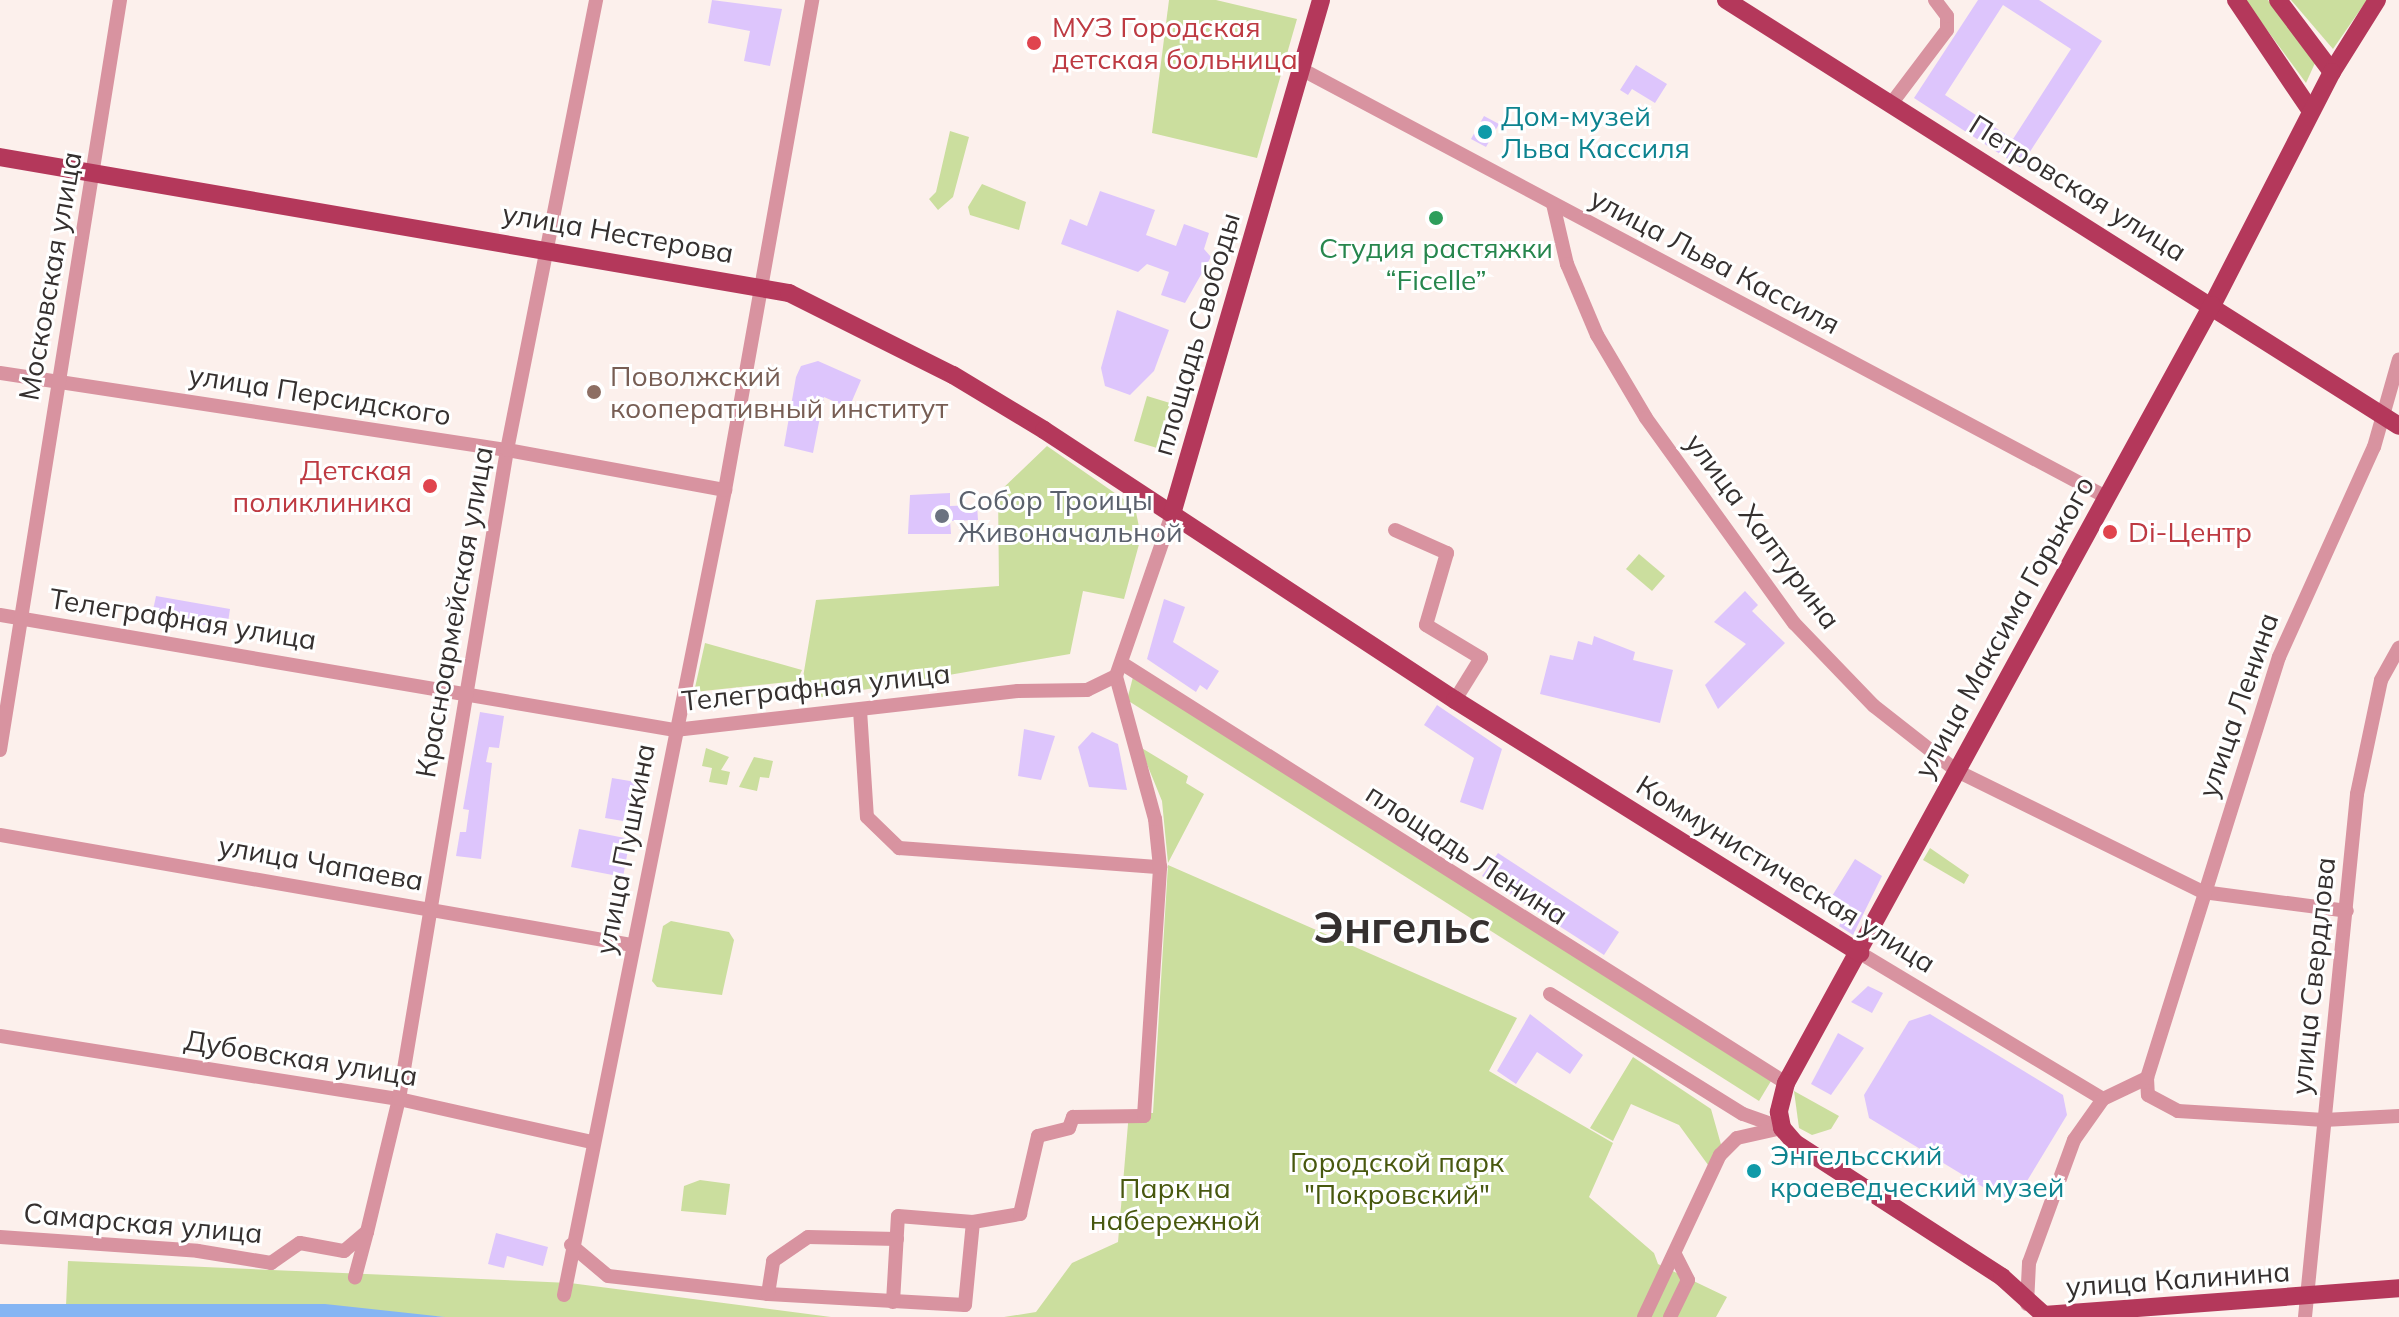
<!DOCTYPE html>
<html>
<head>
<meta charset="utf-8">
<style>
	body { margin:0 }
	#map { position:relative; width:2399px; height:1317px; overflow:hidden; background:#fcf0ec; font-family:Mulish,sans-serif }
	div>[style] { position:absolute }
	[style*='--x'] { left:calc(var(--x)*1px); top:calc(var(--y)*1px); width:calc(var(--w)*1px); rotate:calc(var(--a)*1deg) }
	.green>* { inset:0; background:#cbde9e }
	.water>* { inset:0; background:#85b5f3 }
	.building>* { inset:0; background:#ddc5fc }
	.minor>* { height:14px; margin:-7px; padding:0 7px; transform-origin:7px; border-radius:7px; background:#d893a0 }
	.major>* { height:18px; margin:-9px; padding:0 9px; transform-origin:9px; border-radius:9px; background:#b4385b }
	.dots>* { width:22px; height:22px; translate:-50% -50%; box-sizing:border-box; border:4px solid #fff; border-radius:50% }
	span { translate:-50% -50%; white-space:nowrap; text-align:center; line-height:1.15; -webkit-text-stroke:6px #fff; paint-order:stroke }
	.health-label { font-size:28px; color:#be3a42 }
	.left { translate:0 -50%; text-align:left }
	.right { translate:-100% -50%; text-align:right }
	.culture-label { font-size:28px; color:#0d838f }
	.street-label { font-size:28px; color:#35302f }
	.leisure-label { font-size:28px; color:#27864d }
	.education-label { font-size:28px; color:#785e54 }
	.worship-label { font-size:28px; color:#5b616d }
	.park-label { font-size:28px; color:#48580f }
	.town-label { font-size:44px; color:#35302f; font-weight:700 }
</style>
</head>
<body>
<div id="map">
	<div class="green">
		<i style="clip-path:polygon(1169px 0,1216px 0,1297px 19px,1257px 158px,1152px 133px)"></i>
		<i style="clip-path:polygon(2245px 0,2268px 0,2315px 63px,2306px 83px)"></i>
		<i style="clip-path:polygon(2291px 0,2367px 0,2333px 49px)"></i>
		<i style="clip-path:polygon(950px 131px,969px 137px,953px 197px,938px 210px,929px 199px,936px 192px)"></i>
		<i style="clip-path:polygon(982px 184px,1026px 202px,1019px 230px,970px 215px,968px 207px)"></i>
		<i style="clip-path:polygon(1147px 396px,1170px 403px,1157px 448px,1134px 441px)"></i>
		<i style="clip-path:polygon(1047px 446px,1135px 507px,1141px 537px,1124px 599px,1083px 591px,1070px 654px,799px 701px,816px 600px,999px 586px,998px 493px)"></i>
		<i style="clip-path:polygon(1639px 554px,1665px 576px,1652px 591px,1626px 569px)"></i>
		<i style="clip-path:polygon(705px 643px,802px 670px,797px 681px,694px 692px)"></i>
		<i style="clip-path:polygon(1133px 677px,1771px 1081px,1759px 1101px,1127px 700px)"></i>
		<i style="clip-path:polygon(1140px 747px,1188px 776px,1186px 783px,1204px 794px,1168px 863px,1162px 801px)"></i>
		<i style="clip-path:polygon(706px 748px,729px 757px,721px 770px,730px 772px,727px 785px,709px 782px,712px 768px,702px 766px)"></i>
		<i style="clip-path:polygon(754px 757px,773px 761px,769px 778px,760px 777px,757px 791px,739px 787px)"></i>
		<i style="clip-path:polygon(1930px 848px,1969px 875px,1964px 884px,1923px 860px)"></i>
		<i style="clip-path:polygon(1168px 865px,1517px 1018px,1489px 1071px,1613px 1143px,1589px 1197px,1654px 1253px,1658px 1264px,1727px 1297px,1716px 1317px,1004px 1317px,1036px 1312px,1072px 1263px,1118px 1242px,1129px 1112px,1153px 1113px)"></i>
		<i style="clip-path:polygon(671px 921px,729px 932px,734px 940px,722px 995px,657px 987px,652px 981px,663px 926px)"></i>
		<i style="clip-path:polygon(1633px 1057px,1711px 1109px,1722px 1148px,1711px 1169px,1679px 1125px,1631px 1104px,1613px 1141px,1590px 1128px)"></i>
		<i style="clip-path:polygon(1794px 1091px,1839px 1116px,1831px 1129px,1812px 1135px,1799px 1128px)"></i>
		<i style="clip-path:polygon(700px 1180px,730px 1184px,726px 1215px,681px 1211px,684px 1186px)"></i>
		<i style="clip-path:polygon(68px 1261px,570px 1283px,831px 1317px,445px 1317px,251px 1305px,66px 1306px)"></i>
	</div>
	<div class="water">
		<i style="clip-path:polygon(0 1304px,325px 1304px,445px 1317px,0 1317px)"></i>
	</div>
	<div class="building">
		<i style="clip-path:polygon(712px 0,782px 9px,770px 66px,744px 61px,750px 31px,708px 23px)"></i>
		<i style="clip-path:polygon(evenodd,1978px 0,2039px 0,2102px 41px,2020px 167px,1914px 98px,1978px 0,2003px 5px,2071px 49px,2013px 139px,1945px 95px,2003px 5px)"></i>
		<i style="clip-path:polygon(1636px 65px,1667px 84px,1655px 103px,1632px 89px,1628px 95px,1620px 90px)"></i>
		<i style="clip-path:polygon(1484px 116px,1499px 124px,1486px 147px,1471px 139px)"></i>
		<i style="clip-path:polygon(1100px 191px,1155px 210px,1146px 235px,1176px 246px,1184px 224px,1209px 233px,1204px 249px,1211px 257px,1185px 303px,1161px 295px,1169px 272px,1147px 264px,1138px 272px,1061px 244px,1070px 219px,1087px 226px)"></i>
		<i style="clip-path:polygon(1117px 310px,1169px 330px,1154px 371px,1130px 395px,1105px 386px,1101px 368px)"></i>
		<i style="clip-path:polygon(818px 361px,861px 380px,849px 408px,824px 397px,813px 453px,784px 446px,796px 377px,801px 366px)"></i>
		<i style="clip-path:polygon(950px 493px,950px 506px,977px 505px,978px 520px,950px 521px,951px 534px,908px 534px,910px 495px)"></i>
		<i style="clip-path:polygon(1745px 591px,1758px 605px,1752px 611px,1785px 643px,1718px 709px,1705px 685px,1746px 644px,1714px 622px)"></i>
		<i style="clip-path:polygon(156px 596px,230px 609px,227px 629px,152px 615px)"></i>
		<i style="clip-path:polygon(1164px 599px,1185px 607px,1173px 642px,1219px 671px,1207px 690px,1200px 685px,1196px 692px,1147px 659px)"></i>
		<i style="clip-path:polygon(1594px 636px,1635px 652px,1633px 660px,1673px 670px,1660px 723px,1540px 694px,1550px 655px,1573px 660px,1578px 641px,1592px 645px)"></i>
		<i style="clip-path:polygon(1437px 705px,1502px 749px,1483px 810px,1460px 802px,1474px 758px,1424px 725px)"></i>
		<i style="clip-path:polygon(480px 712px,504px 716px,499px 748px,489px 747px,486px 762px,492px 763px,481px 859px,456px 856px,460px 832px,466px 832px,469px 810px,463px 809px)"></i>
		<i style="clip-path:polygon(1024px 729px,1055px 736px,1041px 780px,1018px 776px)"></i>
		<i style="clip-path:polygon(1092px 732px,1118px 744px,1127px 790px,1089px 787px,1078px 747px)"></i>
		<i style="clip-path:polygon(612px 778px,636px 782px,629px 822px,605px 818px)"></i>
		<i style="clip-path:polygon(579px 829px,630px 839px,623px 877px,571px 867px)"></i>
		<i style="clip-path:polygon(1498px 853px,1619px 932px,1604px 955px,1482px 876px)"></i>
		<i style="clip-path:polygon(1855px 859px,1882px 876px,1853px 935px,1839px 926px,1850px 906px,1832px 896px)"></i>
		<i style="clip-path:polygon(1868px 986px,1883px 993px,1872px 1013px,1851px 1002px)"></i>
		<i style="clip-path:polygon(1530px 1014px,1583px 1055px,1570px 1074px,1537px 1052px,1516px 1084px,1497px 1071px)"></i>
		<i style="clip-path:polygon(1930px 1014px,2063px 1095px,2067px 1115px,2021px 1191px,2001px 1198px,1869px 1118px,1864px 1095px,1909px 1021px)"></i>
		<i style="clip-path:polygon(1838px 1033px,1864px 1048px,1831px 1095px,1811px 1084px)"></i>
		<i style="clip-path:polygon(496px 1233px,548px 1247px,543px 1266px,507px 1256px,504px 1268px,488px 1264px)"></i>
	</div>
	<div class="minor">
		<i style="--x:1301;--y:69;--w:912;--a:28"></i>
		<i style="--x:1891;--y:104;--w:93;--a:-52.9"></i>
		<i style="--x:1947;--y:30;--w:14;--a:-90"></i>
		<i style="--x:1947;--y:16;--w:20;--a:-127"></i>
		<i style="--x:1553;--y:204;--w:62;--a:76.9"></i>
		<i style="--x:1567;--y:264;--w:77;--a:67.1"></i>
		<i style="--x:1597;--y:335;--w:96;--a:59.4"></i>
		<i style="--x:1646;--y:418;--w:253;--a:54.2"></i>
		<i style="--x:1794;--y:623;--w:115;--a:46.1"></i>
		<i style="--x:1874;--y:706;--w:105;--a:38.1"></i>
		<i style="--x:1957;--y:771;--w:274;--a:26.2"></i>
		<i style="--x:2203;--y:892;--w:145;--a:7.5"></i>
		<i style="--x:0;--y:373;--w:513;--a:8.64"></i>
		<i style="--x:507;--y:450;--w:222;--a:10.4"></i>
		<i style="--x:1395;--y:530;--w:57;--a:23.9"></i>
		<i style="--x:1447;--y:553;--w:75;--a:106.3"></i>
		<i style="--x:1426;--y:625;--w:64;--a:31"></i>
		<i style="--x:1481;--y:658;--w:49;--a:121.8"></i>
		<i style="--x:0;--y:615;--w:685;--a:9.67"></i>
		<i style="--x:675;--y:730;--w:345;--a:-6.5"></i>
		<i style="--x:1018;--y:691;--w:69;--a:-0.8"></i>
		<i style="--x:1087;--y:690;--w:32;--a:-26"></i>
		<i style="--x:1123;--y:664;--w:784;--a:32.29"></i>
		<i style="--x:860;--y:710;--w:107;--a:86.3"></i>
		<i style="--x:867;--y:817;--w:45;--a:44.1"></i>
		<i style="--x:899;--y:848;--w:262;--a:4.2"></i>
		<i style="--x:0;--y:750;--w:760;--a:-80.91"></i>
		<i style="--x:0;--y:835;--w:642;--a:9.87"></i>
		<i style="--x:1860;--y:953;--w:283;--a:31"></i>
		<i style="--x:2103;--y:1099;--w:49;--a:-25.5"></i>
		<i style="--x:2147;--y:1078;--w:17;--a:87"></i>
		<i style="--x:2148;--y:1095;--w:34;--a:28"></i>
		<i style="--x:2178;--y:1111;--w:146;--a:3.5"></i>
		<i style="--x:2324;--y:1120;--w:75;--a:-3.1"></i>
		<i style="--x:1550;--y:994;--w:227;--a:31.9"></i>
		<i style="--x:1743;--y:1114;--w:41;--a:19.7"></i>
		<i style="--x:0;--y:1036;--w:404;--a:9"></i>
		<i style="--x:399;--y:1099;--w:198;--a:12.6"></i>
		<i style="--x:2147;--y:1078;--w:441;--a:-72.6"></i>
		<i style="--x:2279;--y:657;--w:230;--a:-65.7"></i>
		<i style="--x:2374;--y:447;--w:91;--a:-74.1"></i>
		<i style="--x:367;--y:1232;--w:137;--a:-76.5"></i>
		<i style="--x:399;--y:1099;--w:658;--a:-80.55"></i>
		<i style="--x:507;--y:450;--w:459;--a:-78.8"></i>
		<i style="--x:0;--y:1237;--w:198;--a:4"></i>
		<i style="--x:198;--y:1251;--w:74;--a:9.3"></i>
		<i style="--x:271;--y:1263;--w:35;--a:-35"></i>
		<i style="--x:300;--y:1243;--w:45;--a:10.3"></i>
		<i style="--x:344;--y:1251;--w:30;--a:-40"></i>
		<i style="--x:367;--y:1232;--w:47;--a:104.9"></i>
		<i style="--x:571;--y:1245;--w:48;--a:40"></i>
		<i style="--x:608;--y:1276;--w:161;--a:6.4"></i>
		<i style="--x:768;--y:1294;--w:197;--a:3.2"></i>
		<i style="--x:965;--y:1305;--w:83;--a:-84.5"></i>
		<i style="--x:973;--y:1222;--w:48;--a:-9.7"></i>
		<i style="--x:1020;--y:1214;--w:80;--a:-77"></i>
		<i style="--x:1038;--y:1136;--w:32;--a:-14"></i>
		<i style="--x:1069;--y:1128;--w:12;--a:-70"></i>
		<i style="--x:1073;--y:1117;--w:71;--a:-0.8"></i>
		<i style="--x:1144;--y:1116;--w:250;--a:-86.3"></i>
		<i style="--x:1160;--y:867;--w:48;--a:-95.9"></i>
		<i style="--x:1155;--y:819;--w:148;--a:-105.3"></i>
		<i style="--x:1116;--y:676;--w:171;--a:-70.9"></i>
		<i style="--x:768;--y:1294;--w:33;--a:-81"></i>
		<i style="--x:773;--y:1261;--w:42;--a:-34.4"></i>
		<i style="--x:808;--y:1237;--w:89;--a:1.3"></i>
		<i style="--x:564;--y:1295;--w:821;--a:-78.69"></i>
		<i style="--x:725;--y:490;--w:498;--a:-79.9"></i>
		<i style="--x:893;--y:1302;--w:86;--a:-86.7"></i>
		<i style="--x:898;--y:1216;--w:75;--a:4.6"></i>
		<i style="--x:2027;--y:1304;--w:41;--a:-87.2"></i>
		<i style="--x:2029;--y:1263;--w:131;--a:-69.9"></i>
		<i style="--x:2074;--y:1140;--w:50;--a:-54.7"></i>
		<i style="--x:1644;--y:1317;--w:179;--a:-64.9"></i>
		<i style="--x:1720;--y:1155;--w:24;--a:-45"></i>
		<i style="--x:1737;--y:1138;--w:45;--a:-12.8"></i>
		<i style="--x:1670;--y:1317;--w:41;--a:-64.1"></i>
		<i style="--x:1688;--y:1280;--w:30;--a:-117"></i>
		<i style="--x:2305;--y:1317;--w:526;--a:-84.32"></i>
		<i style="--x:2357;--y:794;--w:116;--a:-78.1"></i>
		<i style="--x:2381;--y:680;--w:37;--a:-61"></i>
	</div>
	<div class="major">
		<i style="--x:1726;--y:0;--w:796;--a:32.33"></i>
		<i style="--x:2236;--y:0;--w:134;--a:56"></i>
		<i style="--x:2278;--y:0;--w:90;--a:53.1"></i>
		<i style="--x:2377;--y:0;--w:85;--a:122"></i>
		<i style="--x:2332;--y:72;--w:262;--a:117.2"></i>
		<i style="--x:2212;--y:305;--w:887;--a:118.7"></i>
		<i style="--x:1786;--y:1083;--w:30;--a:104"></i>
		<i style="--x:1779;--y:1112;--w:16;--a:79"></i>
		<i style="--x:1782;--y:1128;--w:20;--a:49"></i>
		<i style="--x:1795;--y:1143;--w:247;--a:32.9"></i>
		<i style="--x:2002;--y:1277;--w:57;--a:42.1"></i>
		<i style="--x:2044;--y:1315;--w:356;--a:-4.3"></i>
		<i style="--x:0;--y:157;--w:801;--a:9.78"></i>
		<i style="--x:789;--y:293;--w:183;--a:26.6"></i>
		<i style="--x:953;--y:375;--w:106;--a:31.1"></i>
		<i style="--x:1044;--y:430;--w:492;--a:33.3"></i>
		<i style="--x:1455;--y:700;--w:478;--a:32"></i>
		<i style="--x:1172;--y:514;--w:535;--a:-73.83"></i>
	</div>
	<div class="dots">
		<i style="left:1034px;top:43px;background:#e0444e"></i>
		<i style="left:1485px;top:132px;background:#0f9aa8"></i>
		<i style="left:1436px;top:218px;background:#2e9e5b"></i>
		<i style="left:594px;top:392px;background:#8d6e63"></i>
		<i style="left:430px;top:486px;background:#e0444e"></i>
		<i style="left:942px;top:516px;background:#6b7280"></i>
		<i style="left:2110px;top:532px;background:#e0444e"></i>
		<i style="left:1754px;top:1171px;background:#0f9aa8"></i>
	</div>
	<div class="health-label">
		<span class="left" style="left:1052px;top:43px">МУЗ Городская<br>детская больница</span>
		<span class="right" style="left:412px;top:486px">Детская<br>поликлиника</span>
		<span class="left" style="left:2128px;top:532px">Di-Центр</span>
	</div>
	<div class="culture-label">
		<span class="left" style="left:1501px;top:132px">Дом-музей<br>Льва Кассиля</span>
		<span class="left" style="left:1770px;top:1171px">Энгельсский<br>краеведческий музей</span>
	</div>
	<div class="street-label">
		<span style="left:2078px;top:188px;rotate:32deg">Петровская улица</span>
		<span style="left:618px;top:233px;rotate:10deg">улица Нестерова</span>
		<span style="left:1715px;top:261px;rotate:28deg">улица Льва Кассиля</span>
		<span style="left:50px;top:276px;rotate:-80deg">Московская улица</span>
		<span style="left:1196px;top:334px;rotate:-74deg">площадь Свободы</span>
		<span style="left:320px;top:395px;rotate:9deg">улица Персидского</span>
		<span style="left:1763px;top:531px;rotate:53deg">улица Халтурина</span>
		<span style="left:454px;top:612px;rotate:-80deg">Красноармейская улица</span>
		<span style="left:183px;top:619px;rotate:9deg">Телеграфная улица</span>
		<span style="left:2004px;top:627px;rotate:-61deg">улица Максима Горького</span>
		<span style="left:816px;top:687px;rotate:-6deg">Телеграфная улица</span>
		<span style="left:2238px;top:705px;rotate:-71deg">улица Ленина</span>
		<span style="left:625px;top:849px;rotate:-79deg">улица Пушкина</span>
		<span style="left:1467px;top:854px;rotate:33deg">площадь Ленина</span>
		<span style="left:321px;top:863px;rotate:10deg">улица Чапаева</span>
		<span style="left:1786px;top:874px;rotate:32deg">Коммунистическая улица</span>
		<span style="left:2313px;top:976px;rotate:-84deg">улица Свердлова</span>
		<span style="left:301px;top:1058px;rotate:9deg">Дубовская улица</span>
		<span style="left:143px;top:1223px;rotate:5deg">Самарская улица</span>
		<span style="left:2178px;top:1279px;rotate:-4deg">улица Калинина</span>
	</div>
	<div class="leisure-label">
		<span style="left:1436px;top:264px">Студия растяжки<br>“Ficelle”</span>
	</div>
	<div class="education-label">
		<span class="left" style="left:610px;top:392px">Поволжский<br>кооперативный институт</span>
	</div>
	<div class="worship-label">
		<span class="left" style="left:958px;top:516px">Собор Троицы<br>Живоначальной</span>
	</div>
	<div class="park-label">
		<span style="left:1397px;top:1178px">Городской парк<br>"Покровский"</span>
		<span style="left:1175px;top:1204px">Парк на<br>набережной</span>
	</div>
	<div class="town-label">
		<span style="left:1402px;top:927px">Энгельс</span>
	</div>
</div>
</body>
</html>
